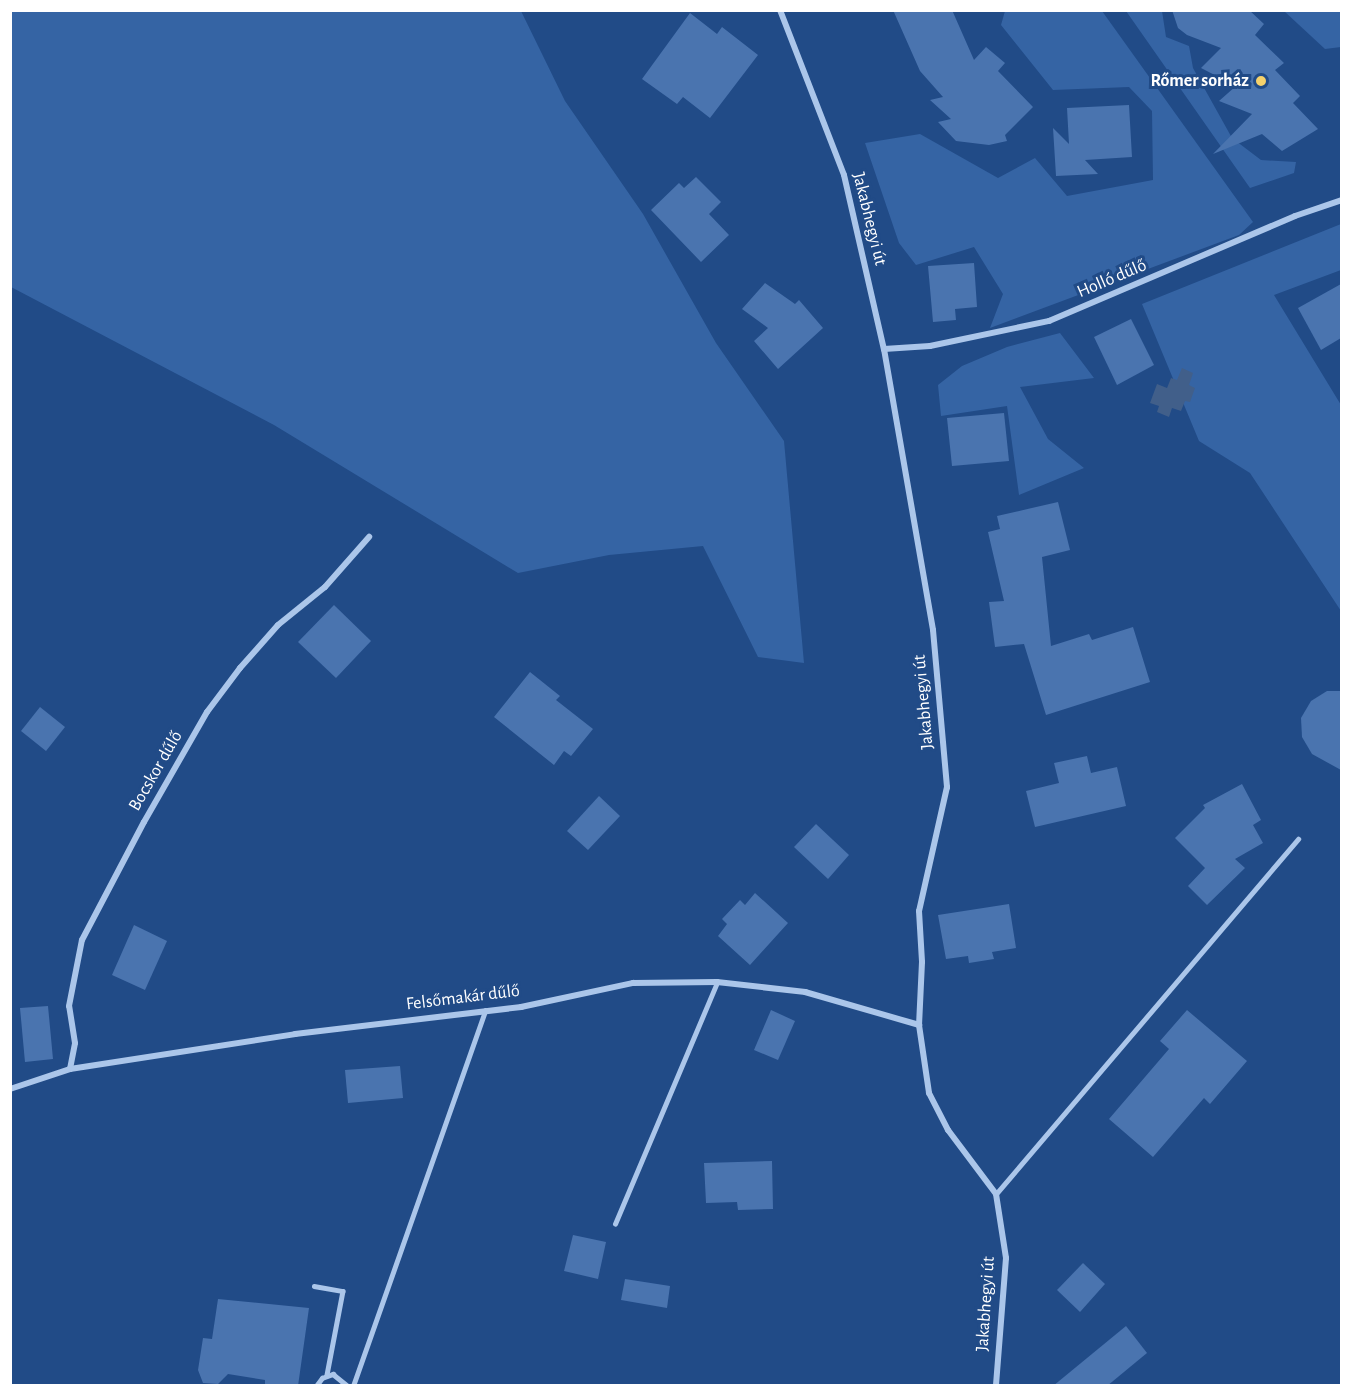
<!DOCTYPE html>
<html>
<head>
<meta charset="utf-8">
<style>
	body { margin:0 }
	#map { position:relative; width:1352px; height:1396px; overflow:hidden; background:#214b87; font-family:"Alegreya Sans",sans-serif }
	div>[style] { position:absolute }
	[style*='--x'] { left:calc(var(--x)*1px); top:calc(var(--y)*1px); width:calc(var(--w)*1px); rotate:calc(var(--a)*1deg) }
	.green>* { inset:0; background:#3564a4 }
	.water>* { inset:0; background:#415f8a }
	.building>* { inset:0; background:#4a74af }
	.service>* { height:4.5px; margin:-2.25px; padding:0 2.25px; transform-origin:2.25px; border-radius:2.25px; background:#abc6ea }
	.minor>* { height:6px; margin:-3px; padding:0 3px; transform-origin:3px; border-radius:3px; background:#abc6ea }
	.dots>* { width:16px; height:16px; translate:-50% -50%; box-sizing:border-box; border:3px solid #214b87; border-radius:50% }
	span { translate:-50% -50%; white-space:nowrap; text-align:center; line-height:1.15; -webkit-text-stroke:6px #214b87; paint-order:stroke }
	.poi-label { font-size:18px; color:#fff; font-weight:700 }
	.right { translate:-100% -50%; text-align:right }
	.street-label { font-size:18px; color:#fff }
	.frame { position:absolute; inset:0; border:12px solid #fff; pointer-events:none }
</style>
</head>
<body>
<div id="map">
	<div class="green">
		<i style="clip-path:polygon(10px 11px,521px 11px,565px 101px,643px 214px,716px 343px,784px 441px,804px 663px,758px 657px,703px 546px,609px 555px,518px 573px,274px 425px,11px 287px)"></i>
		<i style="clip-path:polygon(1005px 11px,1102px 11px,1253px 222px,1239px 235px,990px 328px,1003px 294px,974px 247px,916px 265px,899px 243px,865px 143px,920px 134px,998px 178px,1035px 158px,1067px 196px,1153px 180px,1152px 111px,1129px 87px,1053px 90px,1001px 25px)"></i>
		<i style="clip-path:polygon(1126px 11px,1162px 11px,1166px 37px,1189px 46px,1193px 68px,1232px 138px,1261px 160px,1296px 162px,1294px 173px,1250px 188px)"></i>
		<i style="clip-path:polygon(1284px 11px,1341px 11px,1341px 47px,1325px 49px)"></i>
		<i style="clip-path:polygon(1341px 224px,1341px 270px,1274px 295px,1341px 405px,1341px 611px,1250px 473px,1199px 441px,1142px 304px)"></i>
		<i style="clip-path:polygon(1060px 333px,1094px 378px,1020px 387px,1048px 439px,1084px 468px,1019px 495px,1007px 406px,941px 416px,938px 385px,962px 366px,1007px 347px)"></i>
	</div>
	<div class="water">
		<i style="clip-path:polygon(1182px 368px,1193px 373px,1189px 385px,1195px 388px,1190px 402px,1185px 401px,1181px 411px,1172px 408px,1169px 417px,1157px 412px,1159px 406px,1150px 403px,1157px 384px,1167px 388px,1171px 378px,1177px 380px)"></i>
	</div>
	<div class="building">
		<i style="clip-path:polygon(893px 10px,952px 10px,974px 60px,986px 47px,1005px 63px,998px 71px,1033px 107px,1005px 135px,1007px 141px,989px 145px,956px 141px,938px 122px,951px 119px,930px 100px,943px 97px,920px 71px)"></i>
		<i style="clip-path:polygon(1172px 10px,1249px 10px,1264px 24px,1255px 35px,1284px 63px,1275px 70px,1300px 96px,1293px 103px,1318px 129px,1282px 151px,1262px 134px,1213px 154px,1252px 114px,1219px 101px,1236px 86px,1201px 68px,1221px 48px,1187px 35px,1178px 28px)"></i>
		<i style="clip-path:polygon(690px 13px,717px 34px,722px 27px,758px 55px,710px 118px,683px 97px,677px 104px,642px 79px)"></i>
		<i style="clip-path:polygon(1129px 105px,1132px 157px,1085px 160px,1098px 174px,1056px 176px,1053px 128px,1069px 144px,1067px 108px)"></i>
		<i style="clip-path:polygon(696px 177px,721px 202px,709px 214px,729px 235px,701px 262px,651px 210px,679px 183px,684px 188px)"></i>
		<i style="clip-path:polygon(974px 263px,977px 307px,955px 309px,956px 320px,933px 322px,928px 266px)"></i>
		<i style="clip-path:polygon(765px 283px,795px 304px,799px 300px,823px 328px,778px 369px,754px 341px,768px 328px,742px 309px)"></i>
		<i style="clip-path:polygon(1341px 284px,1341px 338px,1321px 350px,1298px 308px)"></i>
		<i style="clip-path:polygon(1131px 319px,1154px 365px,1117px 385px,1094px 337px)"></i>
		<i style="clip-path:polygon(1004px 413px,1009px 461px,952px 466px,947px 418px)"></i>
		<i style="clip-path:polygon(1058px 502px,1070px 550px,1042px 557px,1051px 646px,1089px 634px,1092px 640px,1133px 627px,1150px 682px,1046px 715px,1024px 644px,995px 647px,989px 602px,1004px 601px,988px 532px,1000px 529px,997px 516px)"></i>
		<i style="clip-path:polygon(334px 605px,371px 641px,336px 678px,298px 642px)"></i>
		<i style="clip-path:polygon(530px 672px,560px 696px,556px 700px,593px 729px,571px 756px,564px 751px,554px 765px,494px 717px)"></i>
		<i style="clip-path:polygon(1327px 691px,1341px 691px,1341px 770px,1312px 754px,1302px 737px,1301px 718px,1311px 701px)"></i>
		<i style="clip-path:polygon(40px 707px,65px 727px,46px 751px,21px 731px)"></i>
		<i style="clip-path:polygon(1087px 756px,1091px 773px,1117px 767px,1126px 806px,1035px 827px,1026px 791px,1059px 783px,1054px 763px)"></i>
		<i style="clip-path:polygon(1242px 784px,1261px 820px,1253px 825px,1263px 843px,1235px 859px,1245px 868px,1207px 905px,1188px 886px,1205px 868px,1175px 838px,1205px 808px,1203px 805px)"></i>
		<i style="clip-path:polygon(599px 796px,620px 816px,588px 850px,567px 831px)"></i>
		<i style="clip-path:polygon(816px 824px,849px 855px,828px 879px,794px 847px)"></i>
		<i style="clip-path:polygon(755px 893px,788px 923px,750px 965px,718px 936px,727px 924px,722px 919px,740px 900px,745px 905px)"></i>
		<i style="clip-path:polygon(1009px 904px,1016px 948px,992px 952px,994px 959px,969px 963px,968px 956px,946px 959px,938px 915px)"></i>
		<i style="clip-path:polygon(134px 925px,167px 941px,145px 990px,112px 975px)"></i>
		<i style="clip-path:polygon(48px 1006px,53px 1059px,25px 1062px,20px 1008px)"></i>
		<i style="clip-path:polygon(771px 1010px,795px 1021px,778px 1060px,754px 1050px)"></i>
		<i style="clip-path:polygon(1187px 1010px,1247px 1061px,1210px 1104px,1204px 1098px,1153px 1157px,1109px 1119px,1169px 1049px,1160px 1041px)"></i>
		<i style="clip-path:polygon(400px 1066px,403px 1098px,348px 1103px,345px 1070px)"></i>
		<i style="clip-path:polygon(772px 1161px,773px 1209px,738px 1210px,737px 1202px,706px 1203px,704px 1163px)"></i>
		<i style="clip-path:polygon(573px 1235px,606px 1242px,598px 1279px,564px 1271px)"></i>
		<i style="clip-path:polygon(1083px 1263px,1105px 1284px,1080px 1312px,1057px 1290px)"></i>
		<i style="clip-path:polygon(625px 1279px,670px 1286px,667px 1308px,621px 1300px)"></i>
		<i style="clip-path:polygon(218px 1299px,309px 1308px,298px 1386px,265px 1386px,265px 1380px,228px 1374px,218px 1384px,203px 1383px,198px 1370px,203px 1338px,212px 1339px)"></i>
		<i style="clip-path:polygon(1126px 1326px,1147px 1353px,1107px 1386px,1053px 1386px)"></i>
	</div>
	<div class="service">
		<i style="--x:996;--y:1194;--w:466;--a:-49.6"></i>
		<i style="--x:615;--y:1224;--w:263;--a:-67.1"></i>
		<i style="--x:314;--y:1286;--w:29;--a:10"></i>
		<i style="--x:343;--y:1291;--w:86;--a:100.8"></i>
		<i style="--x:316;--y:1386;--w:10;--a:-53"></i>
		<i style="--x:322;--y:1378;--w:12;--a:-20"></i>
		<i style="--x:333;--y:1374;--w:19;--a:39"></i>
		<i style="--x:353;--y:1386;--w:398;--a:-70.6"></i>
	</div>
	<div class="minor">
		<i style="--x:780;--y:10;--w:177;--a:68.8"></i>
		<i style="--x:844;--y:175;--w:179;--a:77.1"></i>
		<i style="--x:884;--y:349;--w:285;--a:80.1"></i>
		<i style="--x:933;--y:630;--w:158;--a:84.9"></i>
		<i style="--x:947;--y:787;--w:127;--a:102.7"></i>
		<i style="--x:919;--y:911;--w:51;--a:86.6"></i>
		<i style="--x:922;--y:962;--w:63;--a:92.7"></i>
		<i style="--x:919;--y:1025;--w:69;--a:81.6"></i>
		<i style="--x:929;--y:1093;--w:42;--a:62.8"></i>
		<i style="--x:948;--y:1130;--w:80;--a:53.1"></i>
		<i style="--x:996;--y:1194;--w:65;--a:81.1"></i>
		<i style="--x:1006;--y:1258;--w:128;--a:94.5"></i>
		<i style="--x:884;--y:349;--w:46;--a:-3.7"></i>
		<i style="--x:930;--y:346;--w:122;--a:-11.9"></i>
		<i style="--x:1049;--y:321;--w:267;--a:-23.1"></i>
		<i style="--x:1295;--y:216;--w:50;--a:-18.8"></i>
		<i style="--x:70;--y:1069;--w:26;--a:-79"></i>
		<i style="--x:75;--y:1043;--w:37;--a:-99"></i>
		<i style="--x:69;--y:1006;--w:67;--a:-78.9"></i>
		<i style="--x:82;--y:940;--w:133;--a:-62.3"></i>
		<i style="--x:144;--y:822;--w:127;--a:-60.2"></i>
		<i style="--x:207;--y:712;--w:55;--a:-53.1"></i>
		<i style="--x:240;--y:668;--w:57;--a:-48.5"></i>
		<i style="--x:278;--y:625;--w:60;--a:-39"></i>
		<i style="--x:325;--y:587;--w:67;--a:-48.7"></i>
		<i style="--x:10;--y:1089;--w:63;--a:-18.4"></i>
		<i style="--x:70;--y:1069;--w:228;--a:-8.8"></i>
		<i style="--x:295;--y:1034;--w:228;--a:-6.8"></i>
		<i style="--x:521;--y:1007;--w:115;--a:-12.1"></i>
		<i style="--x:633;--y:983;--w:84;--a:-0.7"></i>
		<i style="--x:717;--y:982;--w:89;--a:6.5"></i>
		<i style="--x:805;--y:992;--w:119;--a:16.1"></i>
	</div>
	<div class="dots">
		<i style="left:1261px;top:81px;background:#f6d26c"></i>
	</div>
	<div class="poi-label">
		<span class="right" style="left:1249px;top:81px">Rőmer sorház</span>
	</div>
	<div class="street-label">
		<span style="left:869px;top:219px;rotate:76deg">Jakabhegyi út</span>
		<span style="left:1112px;top:279px;rotate:-23deg">Holló dűlő</span>
		<span style="left:924px;top:702px;rotate:-95deg">Jakabhegyi út</span>
		<span style="left:156px;top:771px;rotate:-60deg">Bocskor dűlő</span>
		<span style="left:463px;top:998px;rotate:-7deg">Felsőmakár dűlő</span>
		<span style="left:986px;top:1304px;rotate:-86deg">Jakabhegyi út</span>
	</div>
	<div class="frame"></div>
</div>
</body>
</html>
